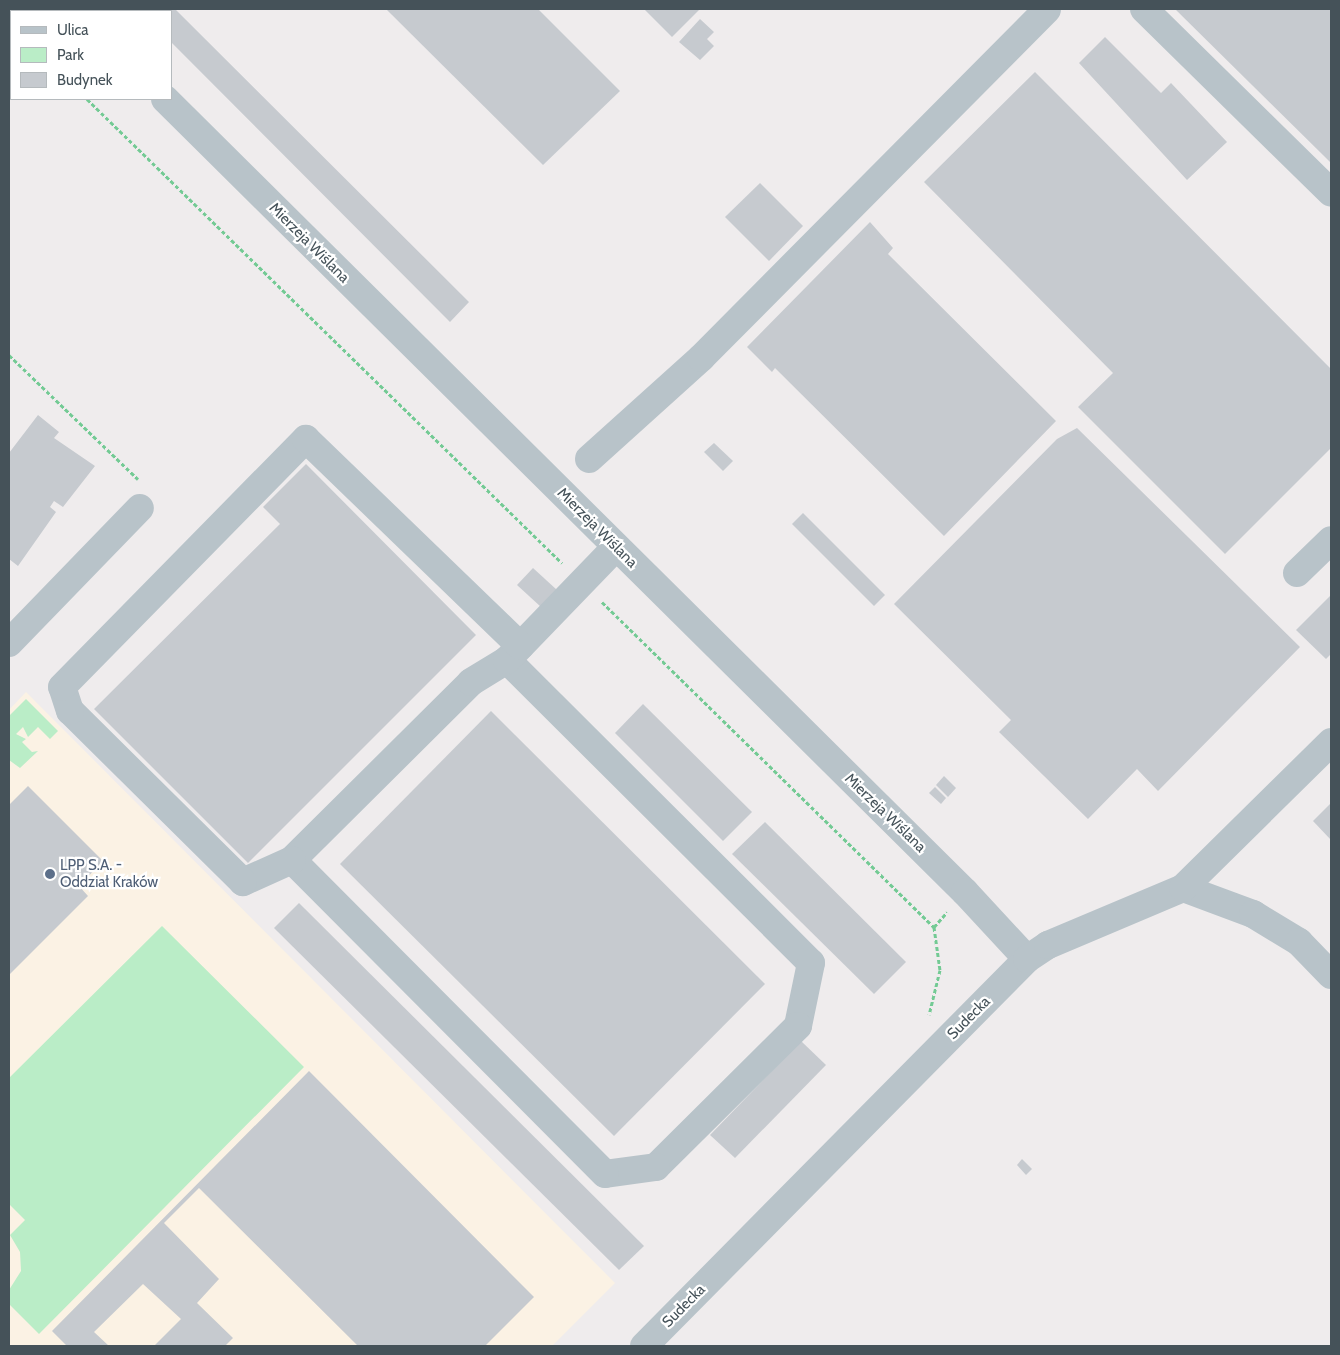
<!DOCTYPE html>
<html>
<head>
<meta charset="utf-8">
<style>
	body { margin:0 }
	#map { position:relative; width:1340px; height:1355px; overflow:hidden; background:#efeced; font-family:Cabin,sans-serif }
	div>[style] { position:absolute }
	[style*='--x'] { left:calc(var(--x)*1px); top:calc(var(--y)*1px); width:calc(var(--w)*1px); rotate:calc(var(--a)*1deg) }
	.commercial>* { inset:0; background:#fbf2e4 }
	.green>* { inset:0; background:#baedc7 }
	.building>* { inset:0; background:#c6cacf }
	.path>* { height:3px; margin-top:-1.5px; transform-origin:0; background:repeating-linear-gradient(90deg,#73ca94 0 4px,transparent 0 6.5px) }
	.minor>* { height:28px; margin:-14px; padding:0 14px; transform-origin:14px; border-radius:14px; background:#b8c3c9 }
	.dots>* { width:14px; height:14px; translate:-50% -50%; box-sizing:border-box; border:2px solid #fff; border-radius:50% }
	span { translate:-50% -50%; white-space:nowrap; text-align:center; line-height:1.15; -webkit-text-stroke:4.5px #fff; paint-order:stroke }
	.street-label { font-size:15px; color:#455259 }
	.service-label { font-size:15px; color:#4e5e75 }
	.left { translate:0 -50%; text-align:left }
	.frame { position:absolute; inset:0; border:10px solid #455259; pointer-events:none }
	.legend { position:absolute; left:10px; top:10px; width:162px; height:90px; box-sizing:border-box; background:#fff; border:1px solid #b5babd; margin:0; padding:6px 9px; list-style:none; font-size:15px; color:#455259 }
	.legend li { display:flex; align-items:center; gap:10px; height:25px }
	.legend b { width:25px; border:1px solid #b5babd }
</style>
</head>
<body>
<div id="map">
	<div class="commercial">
		<i style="clip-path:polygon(26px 692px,615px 1283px,552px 1346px,9px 1346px,9px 710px)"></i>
	</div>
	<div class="green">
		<i style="clip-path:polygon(26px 699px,58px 731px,50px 739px,38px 727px,28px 737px,23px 727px,16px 734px,26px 739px,22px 742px,32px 752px,38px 751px,20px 768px,9px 760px,9px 716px)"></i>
		<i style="clip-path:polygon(162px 926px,304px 1067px,39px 1334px,9px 1304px,9px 1290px,21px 1271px,20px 1252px,10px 1235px,25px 1220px,9px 1204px,9px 1078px)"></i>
	</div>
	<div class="building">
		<i style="clip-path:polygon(138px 9px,175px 9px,469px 302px,450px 322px,171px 42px,171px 11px)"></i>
		<i style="clip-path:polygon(386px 9px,538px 9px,620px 91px,543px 165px)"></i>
		<i style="clip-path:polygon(644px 9px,700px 9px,672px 37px)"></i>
		<i style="clip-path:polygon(1175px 9px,1331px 9px,1331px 163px,1323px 155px)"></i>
		<i style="clip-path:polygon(700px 19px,714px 32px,707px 39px,714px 46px,700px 60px,679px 42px)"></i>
		<i style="clip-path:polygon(1105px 37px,1161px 93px,1171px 83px,1227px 142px,1187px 180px,1079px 63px)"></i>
		<i style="clip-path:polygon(1035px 72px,1331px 369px,1331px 448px,1225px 554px,1078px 407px,1113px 373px,924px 182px)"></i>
		<i style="clip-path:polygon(760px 183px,803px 226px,769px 261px,725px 217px)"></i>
		<i style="clip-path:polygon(870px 222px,893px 248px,888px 254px,1056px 421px,944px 536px,775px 368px,772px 372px,747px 347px)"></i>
		<i style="clip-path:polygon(38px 415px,59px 432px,54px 438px,95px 466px,63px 507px,54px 501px,50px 507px,56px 512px,18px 566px,9px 559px,9px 453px)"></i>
		<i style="clip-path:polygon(1077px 428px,1300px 647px,1158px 791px,1137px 769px,1088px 819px,999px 732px,1011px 720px,894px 604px,1057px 439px)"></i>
		<i style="clip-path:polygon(714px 443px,733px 461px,723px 471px,704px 452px)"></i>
		<i style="clip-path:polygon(306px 464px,476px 635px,248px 863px,94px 709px,280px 524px,263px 507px)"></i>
		<i style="clip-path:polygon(803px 513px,885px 595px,874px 606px,792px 524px)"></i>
		<i style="clip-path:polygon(533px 568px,557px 590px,541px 607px,517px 585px)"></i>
		<i style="clip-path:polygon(1331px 595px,1331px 654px,1326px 659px,1296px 630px)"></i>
		<i style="clip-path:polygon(643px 704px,752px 812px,723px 841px,615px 733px)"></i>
		<i style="clip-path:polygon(491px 711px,765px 984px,614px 1136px,340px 864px)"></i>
		<i style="clip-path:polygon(944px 776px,956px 788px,948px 797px,936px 785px)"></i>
		<i style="clip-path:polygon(28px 786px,103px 861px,79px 886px,88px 896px,9px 975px,9px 805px)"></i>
		<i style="clip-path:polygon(935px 787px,946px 798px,941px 804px,929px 793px)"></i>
		<i style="clip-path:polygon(1331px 803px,1331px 840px,1313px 821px)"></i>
		<i style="clip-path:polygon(765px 822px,906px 962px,874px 994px,732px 854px)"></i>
		<i style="clip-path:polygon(299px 903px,644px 1246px,619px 1270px,274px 928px)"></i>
		<i style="clip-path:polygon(801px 1041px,826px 1065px,735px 1158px,710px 1135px)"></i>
		<i style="clip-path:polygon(309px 1071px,534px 1297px,485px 1346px,358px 1346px,199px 1188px,164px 1223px,219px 1279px,197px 1303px,233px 1338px,225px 1346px,154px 1346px,181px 1319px,143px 1284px,94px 1332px,109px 1346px,67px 1346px,52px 1331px)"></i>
		<i style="clip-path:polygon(1022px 1159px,1032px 1169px,1026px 1175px,1017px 1165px)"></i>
	</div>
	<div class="path">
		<i style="--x:9;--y:22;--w:4;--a:56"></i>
		<i style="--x:87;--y:99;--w:664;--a:44.33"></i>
		<i style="--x:9;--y:355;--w:179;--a:43.9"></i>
		<i style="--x:602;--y:602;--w:465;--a:44.4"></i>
		<i style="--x:934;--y:927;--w:43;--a:82.1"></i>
		<i style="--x:940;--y:970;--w:46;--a:103.7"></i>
		<i style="--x:934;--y:927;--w:20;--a:-49"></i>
	</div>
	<div class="minor">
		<i style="--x:74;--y:9;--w:4;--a:34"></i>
		<i style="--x:1144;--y:9;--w:262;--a:44.5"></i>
		<i style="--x:165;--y:99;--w:1126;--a:44.75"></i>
		<i style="--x:965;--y:892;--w:91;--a:47.2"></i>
		<i style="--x:589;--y:459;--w:151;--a:-42"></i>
		<i style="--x:701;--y:358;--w:491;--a:-45.2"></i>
		<i style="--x:1297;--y:573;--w:47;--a:-44.1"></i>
		<i style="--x:9;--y:643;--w:188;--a:-45.9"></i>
		<i style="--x:507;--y:660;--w:429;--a:44.9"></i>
		<i style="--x:811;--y:963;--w:64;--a:101.7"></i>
		<i style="--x:798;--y:1026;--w:200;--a:135.2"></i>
		<i style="--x:656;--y:1167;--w:51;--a:172.2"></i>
		<i style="--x:605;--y:1174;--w:443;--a:-134.9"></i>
		<i style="--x:292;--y:860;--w:252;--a:-44.8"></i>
		<i style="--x:471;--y:682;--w:42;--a:-31.4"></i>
		<i style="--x:507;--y:660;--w:157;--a:-46"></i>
		<i style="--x:292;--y:860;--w:54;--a:155.8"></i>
		<i style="--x:243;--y:882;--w:243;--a:-135.3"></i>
		<i style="--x:70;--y:711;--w:25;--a:-108"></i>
		<i style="--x:62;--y:687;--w:348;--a:-45.5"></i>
		<i style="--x:306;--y:439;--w:298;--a:44"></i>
		<i style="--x:1183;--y:888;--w:75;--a:20.4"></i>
		<i style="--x:1253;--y:914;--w:54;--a:31.3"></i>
		<i style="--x:1299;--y:942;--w:46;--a:45.9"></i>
		<i style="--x:644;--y:1346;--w:544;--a:-45.3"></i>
		<i style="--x:1027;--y:959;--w:25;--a:-34"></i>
		<i style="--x:1048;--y:945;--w:147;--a:-22.9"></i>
		<i style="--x:1183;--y:888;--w:208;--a:-44.6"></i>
	</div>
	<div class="dots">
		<i style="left:50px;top:874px;background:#5c6f8a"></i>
	</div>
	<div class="street-label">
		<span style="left:309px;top:243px;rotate:45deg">Mierzeja Wiślana</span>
		<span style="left:597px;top:528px;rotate:45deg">Mierzeja Wiślana</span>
		<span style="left:885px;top:813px;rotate:44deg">Mierzeja Wiślana</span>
		<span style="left:969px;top:1018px;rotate:-45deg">Sudecka</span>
		<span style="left:684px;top:1306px;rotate:-45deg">Sudecka</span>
	</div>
	<div class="service-label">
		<span class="left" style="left:60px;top:874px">LPP S.A. -<br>Oddział Kraków</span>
	</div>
	<div class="frame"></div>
	<ul class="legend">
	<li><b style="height:6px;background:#b8c3c9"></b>Ulica</li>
	<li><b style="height:14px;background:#baedc7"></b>Park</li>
	<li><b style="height:14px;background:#c6cacf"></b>Budynek</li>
	</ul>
</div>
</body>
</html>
